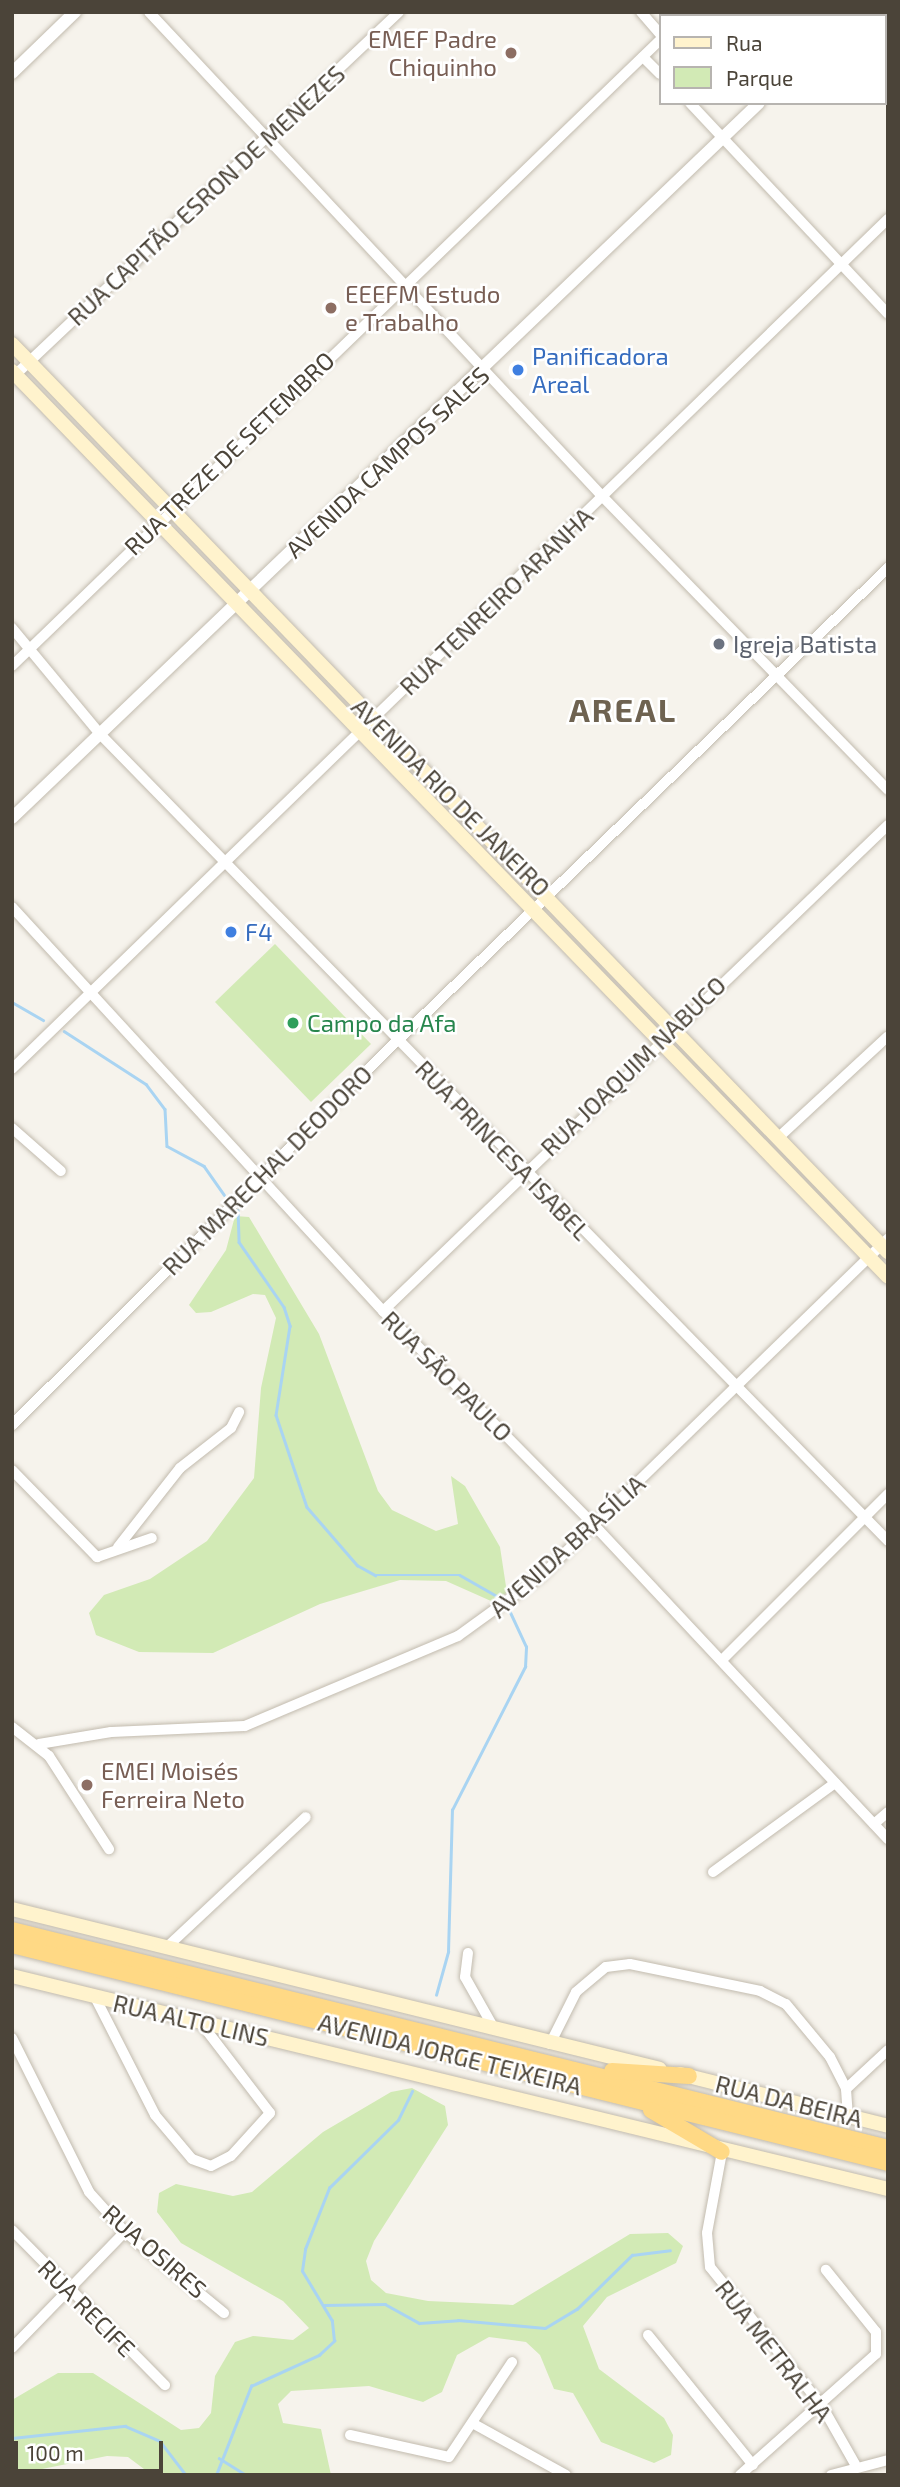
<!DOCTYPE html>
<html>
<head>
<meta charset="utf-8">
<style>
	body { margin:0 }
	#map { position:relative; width:900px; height:2487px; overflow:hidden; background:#f6f3ec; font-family:"Exo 2",sans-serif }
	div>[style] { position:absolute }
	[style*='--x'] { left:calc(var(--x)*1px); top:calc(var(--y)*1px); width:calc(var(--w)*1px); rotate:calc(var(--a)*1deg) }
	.green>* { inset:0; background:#d2eab5 }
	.stream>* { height:2.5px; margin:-1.25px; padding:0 1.25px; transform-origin:1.25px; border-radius:1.25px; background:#a9d4f2 }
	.roads { filter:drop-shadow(0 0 2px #c2bbae) drop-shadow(0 0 2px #c2bbae) }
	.minor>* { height:10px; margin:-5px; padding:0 5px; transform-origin:5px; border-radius:5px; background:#fff }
	.tertiary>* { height:12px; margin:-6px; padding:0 6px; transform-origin:6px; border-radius:6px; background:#fff }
	.secondary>* { height:14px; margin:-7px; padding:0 7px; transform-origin:7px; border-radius:7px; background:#fff3cd }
	.trunk>* { height:16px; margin:-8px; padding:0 8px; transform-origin:8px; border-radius:8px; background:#ffd985 }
	.dots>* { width:19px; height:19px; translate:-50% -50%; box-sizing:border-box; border:4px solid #fff; border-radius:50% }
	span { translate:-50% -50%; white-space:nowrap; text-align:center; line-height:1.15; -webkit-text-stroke:5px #fff; paint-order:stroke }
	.education-label { font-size:24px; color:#785e54 }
	.right { translate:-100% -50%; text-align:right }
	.left { translate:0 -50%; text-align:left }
	.street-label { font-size:24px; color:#4b4439 }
	.shop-label { font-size:24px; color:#366cbe }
	.worship-label { font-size:24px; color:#5b616d }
	.leisure-label { font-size:24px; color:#27864d }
	.district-label { font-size:32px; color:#6e6250; font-weight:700; letter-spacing:2px }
	.frame { position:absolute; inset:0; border:14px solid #4b4439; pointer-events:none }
	.legend { position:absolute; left:659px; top:14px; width:228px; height:91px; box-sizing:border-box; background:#fff; border:2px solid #b7b4b0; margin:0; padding:9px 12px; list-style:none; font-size:21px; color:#4b4439 }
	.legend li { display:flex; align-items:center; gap:14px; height:35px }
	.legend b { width:35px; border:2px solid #b7b4b0 }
	.scale { position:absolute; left:14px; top:2441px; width:149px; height:32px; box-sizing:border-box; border:4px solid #4b4439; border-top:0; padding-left:9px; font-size:21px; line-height:24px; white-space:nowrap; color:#4b4439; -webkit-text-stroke:5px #fff; paint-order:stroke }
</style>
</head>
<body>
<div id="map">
	<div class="green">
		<i style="clip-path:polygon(275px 944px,371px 1044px,311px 1102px,215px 1002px)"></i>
		<i style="clip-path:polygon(235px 1216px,249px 1217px,319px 1334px,378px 1491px,392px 1510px,436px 1531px,458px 1524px,451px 1476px,465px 1486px,500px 1547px,507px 1593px,491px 1601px,446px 1581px,400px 1580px,320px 1604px,213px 1653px,139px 1652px,96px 1635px,89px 1613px,104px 1595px,150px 1579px,207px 1541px,254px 1478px,261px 1388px,276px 1318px,265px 1295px,253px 1294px,211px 1312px,196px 1313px,189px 1305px,226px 1250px)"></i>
		<i style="clip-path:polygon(412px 2088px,445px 2106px,448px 2125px,374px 2241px,366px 2261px,371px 2280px,386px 2293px,428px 2301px,513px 2305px,630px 2234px,668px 2233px,683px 2246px,676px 2263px,607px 2297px,583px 2326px,599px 2369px,664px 2418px,673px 2435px,671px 2455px,654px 2463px,601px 2442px,573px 2393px,554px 2389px,540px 2355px,526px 2342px,489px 2337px,457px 2355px,442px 2392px,423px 2402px,369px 2386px,291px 2391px,278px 2404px,283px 2423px,321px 2429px,331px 2475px,152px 2475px,128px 2457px,107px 2456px,12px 2475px,12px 2400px,58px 2373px,93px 2373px,181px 2430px,199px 2428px,211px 2413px,215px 2376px,235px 2342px,253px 2336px,293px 2340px,309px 2328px,283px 2301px,181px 2243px,157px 2212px,159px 2193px,176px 2184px,233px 2196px,252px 2192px,323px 2132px,391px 2092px)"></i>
	</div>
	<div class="stream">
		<i style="--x:12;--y:1002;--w:36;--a:30"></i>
		<i style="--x:64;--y:1031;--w:98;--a:32.9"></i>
		<i style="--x:146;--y:1084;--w:31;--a:53"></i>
		<i style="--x:165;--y:1109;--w:37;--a:87"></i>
		<i style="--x:167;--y:1146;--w:42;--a:28.4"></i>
		<i style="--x:204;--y:1166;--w:35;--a:55"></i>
		<i style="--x:238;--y:1210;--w:32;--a:88"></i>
		<i style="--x:239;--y:1242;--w:79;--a:55.3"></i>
		<i style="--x:284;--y:1307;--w:20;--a:72"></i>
		<i style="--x:290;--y:1326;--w:90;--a:98.9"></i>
		<i style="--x:276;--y:1415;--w:97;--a:71.4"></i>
		<i style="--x:307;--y:1507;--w:77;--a:49.2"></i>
		<i style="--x:357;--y:1565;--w:21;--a:29"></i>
		<i style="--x:375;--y:1575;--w:85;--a:0"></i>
		<i style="--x:460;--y:1575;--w:48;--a:29.7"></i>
		<i style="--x:436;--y:1995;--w:45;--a:-74.4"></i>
		<i style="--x:448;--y:1952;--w:142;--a:-88.4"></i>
		<i style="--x:452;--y:1810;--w:161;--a:-63"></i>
		<i style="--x:525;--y:1667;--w:20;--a:-87"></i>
		<i style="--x:526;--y:1647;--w:47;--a:-114.9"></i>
		<i style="--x:323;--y:2305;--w:62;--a:-0.9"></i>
		<i style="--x:385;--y:2304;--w:39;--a:29"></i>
		<i style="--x:419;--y:2323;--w:39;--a:-4"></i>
		<i style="--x:458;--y:2320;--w:87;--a:5.3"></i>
		<i style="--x:545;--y:2328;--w:37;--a:-31"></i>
		<i style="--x:577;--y:2309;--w:77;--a:-44.5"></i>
		<i style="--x:632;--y:2255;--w:38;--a:-7"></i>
		<i style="--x:12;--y:2438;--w:114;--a:-6.1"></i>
		<i style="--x:125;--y:2426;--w:38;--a:23"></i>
		<i style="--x:160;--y:2441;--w:43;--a:52.6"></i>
		<i style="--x:219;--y:2458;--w:32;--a:32"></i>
		<i style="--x:216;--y:2475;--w:96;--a:-68.5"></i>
		<i style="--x:251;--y:2386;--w:75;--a:-24.5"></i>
		<i style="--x:319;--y:2355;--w:21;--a:-43"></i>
		<i style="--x:334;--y:2341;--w:20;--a:-96"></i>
		<i style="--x:332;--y:2321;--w:58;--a:-121"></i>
		<i style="--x:302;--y:2271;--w:22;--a:-82"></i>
		<i style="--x:305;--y:2249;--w:66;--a:-68.5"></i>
		<i style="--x:329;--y:2188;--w:97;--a:-44.6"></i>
		<i style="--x:398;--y:2120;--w:32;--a:-64"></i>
	</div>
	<div class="roads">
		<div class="minor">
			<i style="--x:149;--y:12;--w:666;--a:46.89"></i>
			<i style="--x:604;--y:498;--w:407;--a:45.8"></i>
			<i style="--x:641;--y:12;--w:29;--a:49"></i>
			<i style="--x:685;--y:16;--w:6;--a:-45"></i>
			<i style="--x:643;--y:57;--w:24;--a:45"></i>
			<i style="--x:690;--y:103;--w:289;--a:46.8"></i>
			<i style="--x:13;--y:377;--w:531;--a:-43.4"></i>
			<i style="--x:12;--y:628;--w:138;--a:50.3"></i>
			<i style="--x:100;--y:734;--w:1128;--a:45.68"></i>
			<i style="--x:12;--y:666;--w:901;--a:-44.01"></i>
			<i style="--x:12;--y:907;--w:549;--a:47.44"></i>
			<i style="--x:383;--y:1311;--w:301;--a:45.4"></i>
			<i style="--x:594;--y:1525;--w:430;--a:46.9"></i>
			<i style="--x:12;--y:1069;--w:1221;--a:-44.14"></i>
			<i style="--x:12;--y:1128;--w:65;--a:41.3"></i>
			<i style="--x:779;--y:1137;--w:147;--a:-42.8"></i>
			<i style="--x:383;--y:1311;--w:701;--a:-43.9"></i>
			<i style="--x:12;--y:1425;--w:544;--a:-44.93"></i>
			<i style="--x:397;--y:1041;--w:682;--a:-43.93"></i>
			<i style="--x:12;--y:1470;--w:122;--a:45.7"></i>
			<i style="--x:97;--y:1557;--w:58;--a:-19.1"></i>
			<i style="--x:118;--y:1547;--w:100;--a:-51.9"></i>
			<i style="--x:180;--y:1468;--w:65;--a:-38.1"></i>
			<i style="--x:231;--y:1428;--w:18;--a:-63"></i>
			<i style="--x:722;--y:1660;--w:235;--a:-45"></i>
			<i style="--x:12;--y:1727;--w:47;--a:38.1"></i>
			<i style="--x:49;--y:1756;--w:111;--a:57.2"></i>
			<i style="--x:39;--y:1744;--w:73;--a:-9.5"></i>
			<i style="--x:111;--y:1732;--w:134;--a:-2.6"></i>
			<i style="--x:245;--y:1726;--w:231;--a:-22.9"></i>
			<i style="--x:458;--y:1636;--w:102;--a:-35.9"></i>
			<i style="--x:541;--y:1576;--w:484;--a:-44.2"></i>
			<i style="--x:874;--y:1824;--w:18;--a:-41"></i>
			<i style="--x:713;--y:1872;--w:151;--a:-36.1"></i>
			<i style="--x:167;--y:1947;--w:190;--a:-43.1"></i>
			<i style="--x:468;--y:1953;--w:24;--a:97"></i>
			<i style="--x:465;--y:1977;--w:61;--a:60.5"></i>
			<i style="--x:95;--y:1997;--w:132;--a:63"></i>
			<i style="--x:155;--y:2115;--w:57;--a:49.9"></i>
			<i style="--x:192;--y:2159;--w:20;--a:20"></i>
			<i style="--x:211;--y:2166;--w:22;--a:-27"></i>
			<i style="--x:231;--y:2156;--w:58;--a:-47.8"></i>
			<i style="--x:270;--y:2113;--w:113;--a:-127.5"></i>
			<i style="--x:12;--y:2038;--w:172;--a:63.4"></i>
			<i style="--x:89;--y:2192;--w:54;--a:48"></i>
			<i style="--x:125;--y:2232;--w:128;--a:39.3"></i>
			<i style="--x:550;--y:2044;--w:58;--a:-63.4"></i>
			<i style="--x:576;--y:1992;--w:39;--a:-40"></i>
			<i style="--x:606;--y:1967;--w:24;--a:-7"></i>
			<i style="--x:630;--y:1964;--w:133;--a:11.7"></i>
			<i style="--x:760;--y:1991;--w:29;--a:27"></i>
			<i style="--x:786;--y:2004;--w:69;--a:50.3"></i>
			<i style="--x:830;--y:2057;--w:36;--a:63"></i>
			<i style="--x:846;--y:2089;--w:26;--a:86"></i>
			<i style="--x:846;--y:2089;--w:57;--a:-42.9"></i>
			<i style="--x:722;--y:2152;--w:82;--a:100.5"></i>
			<i style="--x:707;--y:2233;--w:34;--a:85"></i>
			<i style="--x:710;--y:2267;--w:179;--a:51.1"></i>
			<i style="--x:822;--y:2406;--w:67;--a:60.4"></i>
			<i style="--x:12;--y:2230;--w:218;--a:45.4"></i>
			<i style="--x:648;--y:2335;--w:167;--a:51.1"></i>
			<i style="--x:12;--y:2348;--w:162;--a:-45.8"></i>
			<i style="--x:474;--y:2424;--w:105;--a:29"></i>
			<i style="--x:350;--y:2435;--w:101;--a:12.5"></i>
			<i style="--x:449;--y:2457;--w:114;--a:-56.4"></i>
			<i style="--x:740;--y:2475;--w:182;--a:-41.7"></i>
			<i style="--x:876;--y:2354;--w:22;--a:-90"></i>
			<i style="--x:876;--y:2332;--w:80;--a:-128.9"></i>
			<i style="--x:831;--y:2475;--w:59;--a:-14.7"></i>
		</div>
		<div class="tertiary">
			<i style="--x:850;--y:16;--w:5;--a:-53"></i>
			<i style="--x:12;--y:73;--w:88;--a:-44.1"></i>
			<i style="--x:12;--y:818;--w:1034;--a:-43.75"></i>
		</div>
		<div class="secondary">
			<i style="--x:12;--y:344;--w:1262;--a:46.03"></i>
			<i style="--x:12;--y:371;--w:1260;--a:45.96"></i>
			<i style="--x:12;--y:1909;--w:667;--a:13.87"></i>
			<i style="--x:12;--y:1976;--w:902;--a:13.67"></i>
			<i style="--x:680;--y:2074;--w:214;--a:14"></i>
		</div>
		<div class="trunk">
			<i style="--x:12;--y:1930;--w:903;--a:13.97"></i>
			<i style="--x:12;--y:1945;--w:903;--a:13.97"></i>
			<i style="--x:612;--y:2071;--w:77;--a:3.7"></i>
			<i style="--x:651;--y:2110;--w:82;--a:30.6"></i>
		</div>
	</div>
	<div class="dots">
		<i style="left:511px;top:53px;background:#8d6e63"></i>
		<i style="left:331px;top:308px;background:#8d6e63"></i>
		<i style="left:518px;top:370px;background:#3f7fe0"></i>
		<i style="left:719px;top:644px;background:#6b7280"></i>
		<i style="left:231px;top:932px;background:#3f7fe0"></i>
		<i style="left:293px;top:1023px;background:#2e9e5b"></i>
		<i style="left:87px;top:1785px;background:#8d6e63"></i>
	</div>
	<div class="education-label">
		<span class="right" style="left:497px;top:53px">EMEF Padre<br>Chiquinho</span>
		<span class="left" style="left:345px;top:308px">EEEFM Estudo<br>e Trabalho</span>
		<span class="left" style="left:101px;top:1785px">EMEI Moisés<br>Ferreira Neto</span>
	</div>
	<div class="street-label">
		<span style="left:206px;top:195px;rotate:-43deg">RUA CAPITÃO ESRON DE MENEZES</span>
		<span style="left:229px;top:453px;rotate:-44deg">RUA TREZE DE SETEMBRO</span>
		<span style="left:387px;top:462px;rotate:-43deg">AVENIDA CAMPOS SALES</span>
		<span style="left:496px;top:601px;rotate:-44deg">RUA TENREIRO ARANHA</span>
		<span style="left:451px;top:797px;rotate:45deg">AVENIDA RIO DE JANEIRO</span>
		<span style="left:633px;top:1066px;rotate:-44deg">RUA JOAQUIM NABUCO</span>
		<span style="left:503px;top:1150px;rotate:46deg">RUA PRINCESA ISABEL</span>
		<span style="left:267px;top:1170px;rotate:-45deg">RUA MARECHAL DEODORO</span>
		<span style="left:447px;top:1376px;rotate:45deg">RUA SÃO PAULO</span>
		<span style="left:567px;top:1546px;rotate:-42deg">AVENIDA BRASÍLIA</span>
		<span style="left:191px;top:2020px;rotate:13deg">RUA ALTO LINS</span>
		<span style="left:450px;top:2054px;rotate:14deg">AVENIDA JORGE TEIXEIRA</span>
		<span style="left:789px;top:2101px;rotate:14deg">RUA DA BEIRA</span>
		<span style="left:155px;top:2251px;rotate:41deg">RUA OSIRES</span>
		<span style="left:87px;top:2308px;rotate:45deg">RUA RECIFE</span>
		<span style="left:774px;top:2351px;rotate:52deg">RUA METRALHA</span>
	</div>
	<div class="shop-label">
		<span class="left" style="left:532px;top:370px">Panificadora<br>Areal</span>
		<span class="left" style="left:245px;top:932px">F4</span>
	</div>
	<div class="worship-label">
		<span class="left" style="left:733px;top:644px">Igreja Batista</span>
	</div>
	<div class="leisure-label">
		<span class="left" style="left:307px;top:1023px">Campo da Afa</span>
	</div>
	<div class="district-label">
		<span style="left:623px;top:709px">AREAL</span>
	</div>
	<div class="frame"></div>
	<ul class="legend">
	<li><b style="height:9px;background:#fff3cd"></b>Rua</li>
	<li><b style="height:19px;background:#d2eab5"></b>Parque</li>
	</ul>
	<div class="scale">100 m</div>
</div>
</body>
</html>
